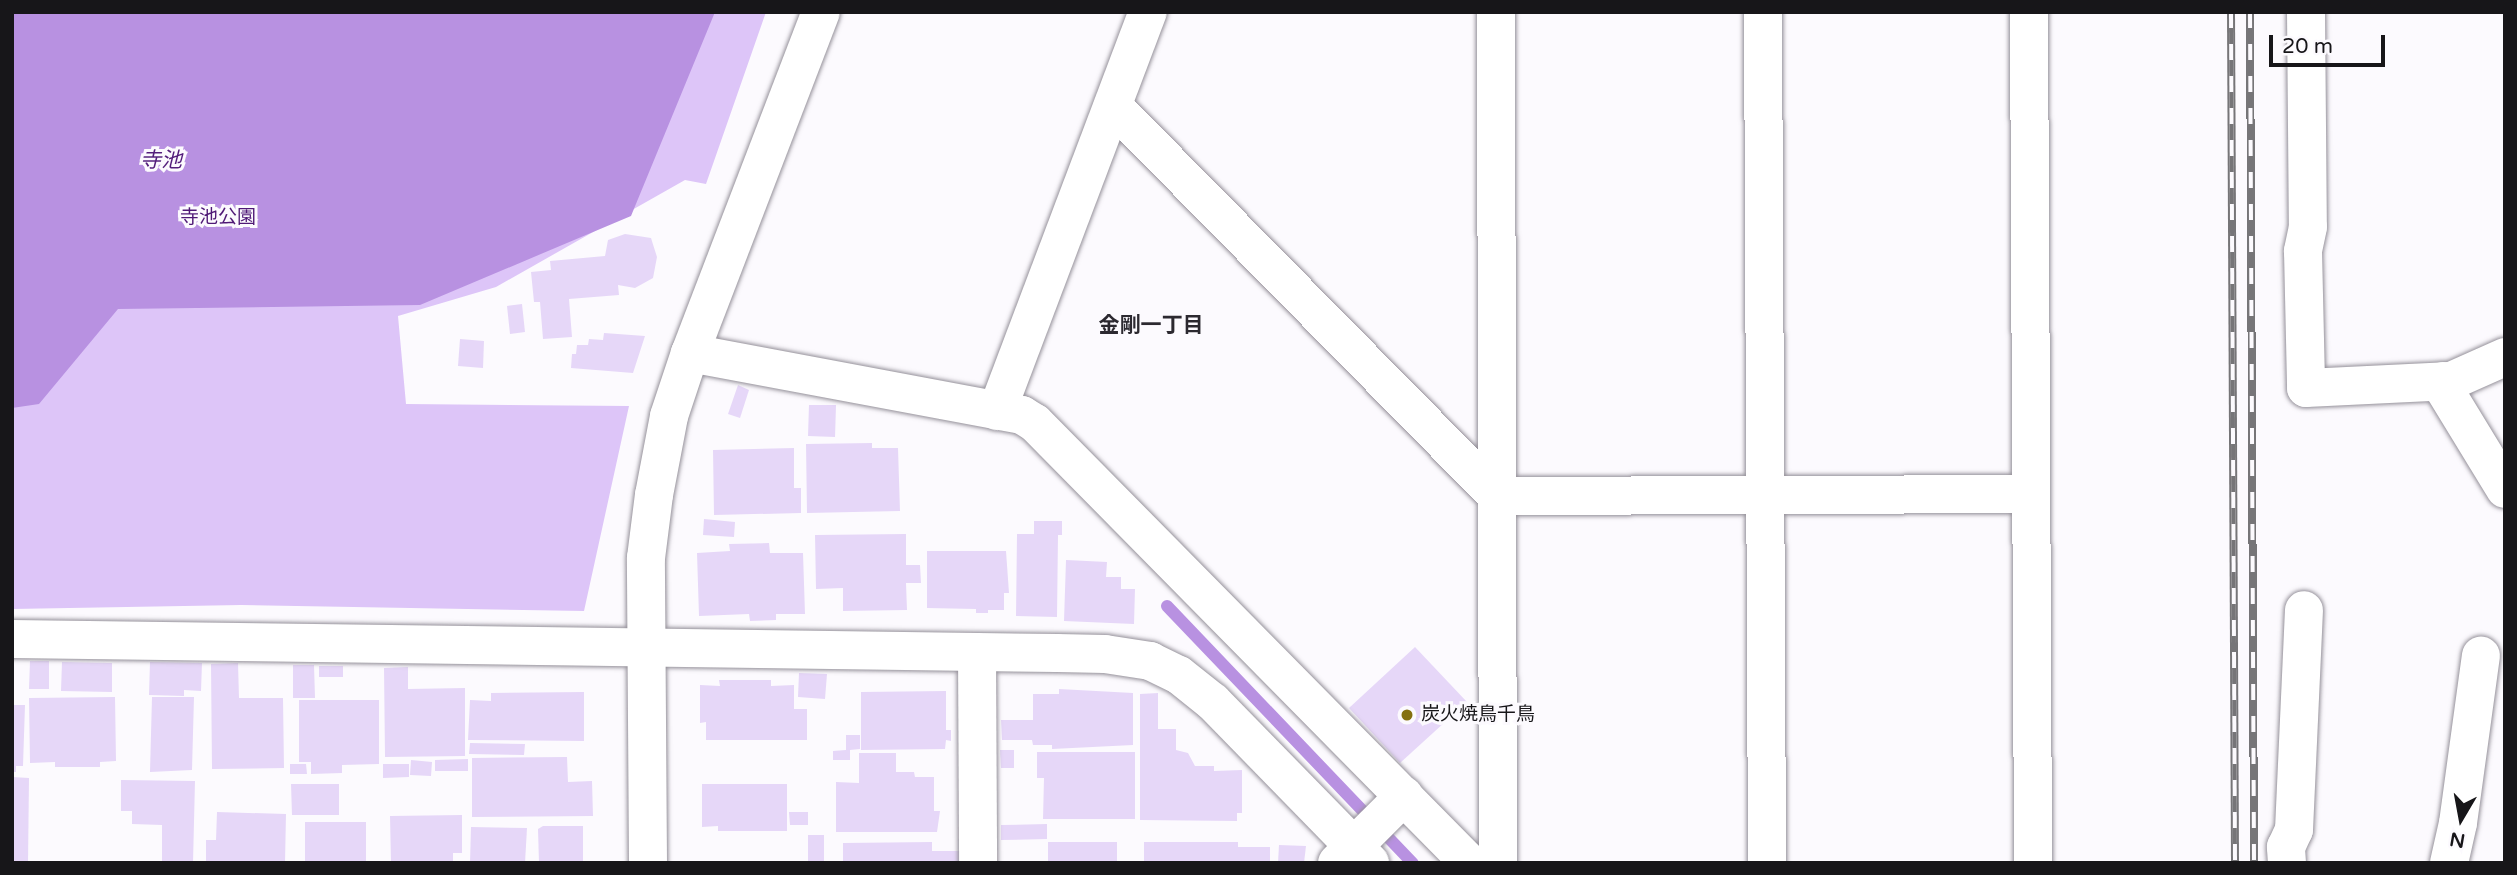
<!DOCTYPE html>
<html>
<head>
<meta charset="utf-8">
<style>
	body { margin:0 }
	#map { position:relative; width:2517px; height:875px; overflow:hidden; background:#fcfafe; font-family:"Varela Round","Noto Sans JP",sans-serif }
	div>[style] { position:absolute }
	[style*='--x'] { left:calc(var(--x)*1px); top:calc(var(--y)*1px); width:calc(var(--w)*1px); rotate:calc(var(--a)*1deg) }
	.green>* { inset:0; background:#ddc5f8 }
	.water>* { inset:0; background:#b891e1 }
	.stream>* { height:12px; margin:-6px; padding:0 6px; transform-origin:6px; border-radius:6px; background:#b891e1 }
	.building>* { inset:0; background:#e6d7f8 }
	.roads { filter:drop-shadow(0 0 2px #95919a) drop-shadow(0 0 2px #95919a) }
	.minor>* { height:38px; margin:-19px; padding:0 19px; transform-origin:19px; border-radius:19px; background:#fff }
	.tertiary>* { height:38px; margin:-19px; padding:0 19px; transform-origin:19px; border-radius:19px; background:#fff }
	.rail>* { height:8px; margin-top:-4px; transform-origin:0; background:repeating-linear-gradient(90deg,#fcfafe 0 16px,#767578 0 32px); box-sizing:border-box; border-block:2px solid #767578 }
	.dots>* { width:19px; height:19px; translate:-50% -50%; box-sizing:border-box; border:4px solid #fcfafe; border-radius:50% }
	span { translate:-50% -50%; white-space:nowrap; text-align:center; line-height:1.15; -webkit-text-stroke:6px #fcfafe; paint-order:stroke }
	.park-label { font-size:19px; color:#4f1976 }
	.poi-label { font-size:19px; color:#171619 }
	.left { translate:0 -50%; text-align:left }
	.water-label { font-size:21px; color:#531e7b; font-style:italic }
	.neighbourhood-label { font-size:21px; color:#2c2930; font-weight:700 }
	.frame { position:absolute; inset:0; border:14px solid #171619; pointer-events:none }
	.north { position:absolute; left:2426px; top:784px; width:70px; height:70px; -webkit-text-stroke:5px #fcfafe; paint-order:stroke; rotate:190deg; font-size:19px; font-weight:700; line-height:28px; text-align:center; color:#171619 }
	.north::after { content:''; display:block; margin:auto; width:24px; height:32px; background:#171619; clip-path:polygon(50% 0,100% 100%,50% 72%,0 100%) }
	.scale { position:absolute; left:2269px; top:35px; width:116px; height:32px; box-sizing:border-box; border:4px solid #171619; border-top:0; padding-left:9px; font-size:21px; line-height:24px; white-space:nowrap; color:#171619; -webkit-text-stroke:5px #fcfafe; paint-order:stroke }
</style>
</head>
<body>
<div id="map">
	<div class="green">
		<i style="clip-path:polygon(12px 12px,766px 12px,706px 184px,685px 180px,496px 287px,398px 316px,406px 404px,629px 406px,584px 611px,241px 605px,12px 609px)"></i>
	</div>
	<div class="water">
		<i style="clip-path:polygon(12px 12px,715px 12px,631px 216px,420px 305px,118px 309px,39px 404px,12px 408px)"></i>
	</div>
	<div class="stream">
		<i style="--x:1167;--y:606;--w:356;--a:46.3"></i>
	</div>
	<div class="building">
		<i style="clip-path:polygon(625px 234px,651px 238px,657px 257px,653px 278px,635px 288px,618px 285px,619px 295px,569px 299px,572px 337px,543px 339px,540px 302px,534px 302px,531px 272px,551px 270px,550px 261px,605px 256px,608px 240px)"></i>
		<i style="clip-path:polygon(522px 304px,525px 332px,510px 334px,507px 306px)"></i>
		<i style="clip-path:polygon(604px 333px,645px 336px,633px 373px,571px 368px,572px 354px,576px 354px,577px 345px,588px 345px,589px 339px,603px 340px)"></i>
		<i style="clip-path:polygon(460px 339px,484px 341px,483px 368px,458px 366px)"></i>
		<i style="clip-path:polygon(738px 385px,749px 390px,740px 418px,728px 414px)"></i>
		<i style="clip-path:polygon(809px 405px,836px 405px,835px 437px,808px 436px)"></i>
		<i style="clip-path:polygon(872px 443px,872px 448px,898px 448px,900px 511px,807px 513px,806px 444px)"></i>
		<i style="clip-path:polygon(794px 448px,794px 488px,801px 488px,801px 513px,714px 515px,713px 450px)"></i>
		<i style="clip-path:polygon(704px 519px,735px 522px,734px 537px,703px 535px)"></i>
		<i style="clip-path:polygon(1034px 521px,1062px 521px,1062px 535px,1058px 535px,1057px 617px,1016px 616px,1017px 534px,1034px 534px)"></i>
		<i style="clip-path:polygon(906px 534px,906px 565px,920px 565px,921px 583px,906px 583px,907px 610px,843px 611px,843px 588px,816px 589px,815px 535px)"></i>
		<i style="clip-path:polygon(769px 543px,770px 553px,803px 553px,805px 614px,776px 614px,776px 620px,750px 621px,749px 614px,699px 616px,697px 553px,730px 551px,729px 544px)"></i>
		<i style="clip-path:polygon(927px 551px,1006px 551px,1009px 593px,1004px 593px,1004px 610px,988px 610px,988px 613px,976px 613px,976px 609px,927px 608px)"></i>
		<i style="clip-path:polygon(1066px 560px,1107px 562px,1106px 577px,1121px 577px,1121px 589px,1135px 589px,1134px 624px,1064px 621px)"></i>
		<i style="clip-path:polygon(1415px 647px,1467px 702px,1400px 763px,1349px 708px)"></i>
		<i style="clip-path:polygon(30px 661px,49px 661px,49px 689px,29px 689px)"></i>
		<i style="clip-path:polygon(62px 662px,112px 663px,112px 692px,61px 691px)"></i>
		<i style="clip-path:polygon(150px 662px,202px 663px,201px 691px,184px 690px,184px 696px,149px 695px)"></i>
		<i style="clip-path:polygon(238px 663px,239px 698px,283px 698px,284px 768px,212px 769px,211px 664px)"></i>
		<i style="clip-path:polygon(293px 665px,314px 665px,315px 698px,293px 698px)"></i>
		<i style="clip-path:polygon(319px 666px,343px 666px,343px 677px,319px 677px)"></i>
		<i style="clip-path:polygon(408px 667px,408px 689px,465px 688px,465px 756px,385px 757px,384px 668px)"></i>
		<i style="clip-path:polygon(799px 673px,827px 674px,825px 699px,798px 697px)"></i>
		<i style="clip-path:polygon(719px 680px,771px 680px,771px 686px,794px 685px,794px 709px,807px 709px,807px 740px,706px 740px,706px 722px,700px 723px,700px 685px,720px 686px)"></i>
		<i style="clip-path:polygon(1059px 689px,1133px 693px,1133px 745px,1052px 749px,1052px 745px,1033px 745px,1032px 740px,1002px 740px,1001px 720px,1033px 720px,1033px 694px,1059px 694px)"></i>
		<i style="clip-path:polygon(946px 691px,946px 730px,951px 730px,951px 741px,946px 740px,945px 749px,861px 750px,861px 692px)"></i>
		<i style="clip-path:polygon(584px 692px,584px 741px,468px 740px,470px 700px,491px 701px,491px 693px)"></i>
		<i style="clip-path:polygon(1158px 693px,1158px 729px,1176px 729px,1176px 750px,1188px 753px,1195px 766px,1214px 766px,1214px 771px,1242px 770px,1242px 813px,1237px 813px,1237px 821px,1140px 820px,1140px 694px)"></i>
		<i style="clip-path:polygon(115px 697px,116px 761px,100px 762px,100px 767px,55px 767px,55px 762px,30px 763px,29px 698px)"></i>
		<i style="clip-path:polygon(152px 697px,194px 697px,192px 770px,150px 772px)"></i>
		<i style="clip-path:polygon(299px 700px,379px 700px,379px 764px,342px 765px,342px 773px,311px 774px,311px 762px,299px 762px)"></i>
		<i style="clip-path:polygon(12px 705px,25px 705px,23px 766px,16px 766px,16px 772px,12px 772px)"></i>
		<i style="clip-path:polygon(846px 735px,860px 735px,860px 749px,850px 750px,850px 760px,833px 760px,833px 751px,846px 750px)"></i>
		<i style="clip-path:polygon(470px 743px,525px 744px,524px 755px,469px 754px)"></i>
		<i style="clip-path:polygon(1000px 750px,1014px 750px,1014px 768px,1001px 768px)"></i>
		<i style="clip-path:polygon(1037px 752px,1135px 752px,1135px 819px,1043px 819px,1044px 778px,1037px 778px)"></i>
		<i style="clip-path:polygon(859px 753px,896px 753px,896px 772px,914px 772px,915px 777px,934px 777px,934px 811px,940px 811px,937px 832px,836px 832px,836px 782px,859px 783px)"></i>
		<i style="clip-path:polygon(567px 757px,568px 782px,592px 781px,593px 816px,472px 817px,472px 758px)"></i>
		<i style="clip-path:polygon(468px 759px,468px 771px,435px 771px,435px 760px)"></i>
		<i style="clip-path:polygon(411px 760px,432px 762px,431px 776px,410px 775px)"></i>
		<i style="clip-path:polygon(290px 764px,306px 764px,307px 774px,290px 774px)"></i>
		<i style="clip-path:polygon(383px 764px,409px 764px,409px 777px,383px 778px)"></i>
		<i style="clip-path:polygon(12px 777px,29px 778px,28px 863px,12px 863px)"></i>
		<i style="clip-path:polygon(121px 780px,195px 781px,193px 863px,162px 863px,162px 825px,132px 824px,132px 811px,121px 811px)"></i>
		<i style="clip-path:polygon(291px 784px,339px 784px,339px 815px,292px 815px)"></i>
		<i style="clip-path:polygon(702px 784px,787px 784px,787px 831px,718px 831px,718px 826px,702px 827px)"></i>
		<i style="clip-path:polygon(217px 812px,286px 814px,285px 863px,206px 863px,206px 840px,216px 840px)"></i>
		<i style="clip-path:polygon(789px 812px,808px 812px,808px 825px,790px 825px)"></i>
		<i style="clip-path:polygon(462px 815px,462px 853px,453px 853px,453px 863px,391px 863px,390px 816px)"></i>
		<i style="clip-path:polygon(305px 822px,366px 822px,366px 863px,305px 863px)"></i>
		<i style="clip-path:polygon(1047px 824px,1047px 839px,1001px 840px,1001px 825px)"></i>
		<i style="clip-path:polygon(543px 826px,583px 826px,583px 863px,539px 863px,538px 829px)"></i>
		<i style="clip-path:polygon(471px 827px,527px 828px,525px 863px,470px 863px)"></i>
		<i style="clip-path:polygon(808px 835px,824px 835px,824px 863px,808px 863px)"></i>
		<i style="clip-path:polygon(932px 842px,932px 851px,959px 851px,959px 863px,843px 863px,843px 843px)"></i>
		<i style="clip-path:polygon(1048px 842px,1117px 842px,1117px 863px,1048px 863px)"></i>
		<i style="clip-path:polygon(1144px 842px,1238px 842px,1238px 847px,1270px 847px,1270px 863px,1144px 863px)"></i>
		<i style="clip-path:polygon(1279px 845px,1306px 846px,1304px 863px,1278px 863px)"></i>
	</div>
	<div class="roads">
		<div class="minor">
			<i style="--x:1496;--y:12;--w:851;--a:89.87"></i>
			<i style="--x:1763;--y:12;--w:851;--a:89.73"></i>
			<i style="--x:2029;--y:12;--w:851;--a:89.73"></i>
			<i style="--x:2306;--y:12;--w:215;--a:89.5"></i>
			<i style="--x:2308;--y:227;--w:25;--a:102"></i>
			<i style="--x:2303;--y:251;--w:137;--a:88.7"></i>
			<i style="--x:2306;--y:388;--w:145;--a:-2.8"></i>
			<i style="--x:2451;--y:381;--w:59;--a:-24"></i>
			<i style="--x:1113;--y:106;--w:547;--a:45.44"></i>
			<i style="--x:1497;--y:496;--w:534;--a:-0.21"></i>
			<i style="--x:690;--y:353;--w:338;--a:10.6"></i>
			<i style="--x:1022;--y:415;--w:15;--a:32"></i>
			<i style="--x:1035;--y:423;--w:618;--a:45.39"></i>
			<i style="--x:2443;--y:381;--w:8;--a:83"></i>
			<i style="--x:2444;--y:389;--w:117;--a:58.6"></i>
			<i style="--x:997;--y:411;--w:427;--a:-69.3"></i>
			<i style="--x:977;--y:652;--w:211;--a:89.7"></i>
			<i style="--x:1337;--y:863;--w:95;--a:-45"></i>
			<i style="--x:2287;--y:863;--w:16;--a:-94"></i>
			<i style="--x:2286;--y:847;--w:19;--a:-65"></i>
			<i style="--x:2294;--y:830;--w:220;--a:-87.4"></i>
			<i style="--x:2449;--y:863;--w:41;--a:-77.3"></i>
			<i style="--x:2458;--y:823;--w:169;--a:-82.2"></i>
		</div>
		<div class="tertiary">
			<i style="--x:12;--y:639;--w:1045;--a:0.77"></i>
			<i style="--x:1057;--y:653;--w:48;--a:1.2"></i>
			<i style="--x:1105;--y:654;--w:46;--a:8.8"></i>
			<i style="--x:1150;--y:661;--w:32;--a:26"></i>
			<i style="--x:1179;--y:675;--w:43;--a:38.5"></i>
			<i style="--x:1213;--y:702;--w:225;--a:45.7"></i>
			<i style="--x:648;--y:863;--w:305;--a:-90.4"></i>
			<i style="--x:646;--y:558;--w:64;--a:-82.8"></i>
			<i style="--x:654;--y:495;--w:80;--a:-79.2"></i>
			<i style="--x:669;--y:416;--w:66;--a:-71.6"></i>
			<i style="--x:690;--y:353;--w:365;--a:-69"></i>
		</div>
	</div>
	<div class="rail">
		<i style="--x:2231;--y:12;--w:851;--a:89.73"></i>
		<i style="--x:2250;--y:12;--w:851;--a:89.73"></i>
	</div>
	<div class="dots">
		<i style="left:1407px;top:715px;background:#847010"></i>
	</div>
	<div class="park-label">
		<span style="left:218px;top:218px">寺池公園</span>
	</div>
	<div class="poi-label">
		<span class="left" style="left:1421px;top:715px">炭火焼鳥千鳥</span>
	</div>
	<div class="water-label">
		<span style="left:161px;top:161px">寺池</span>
	</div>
	<div class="neighbourhood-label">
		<span style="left:1151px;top:326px">金剛一丁目</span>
	</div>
	<div class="frame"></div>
	<div class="north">N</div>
	<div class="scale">20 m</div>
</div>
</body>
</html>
